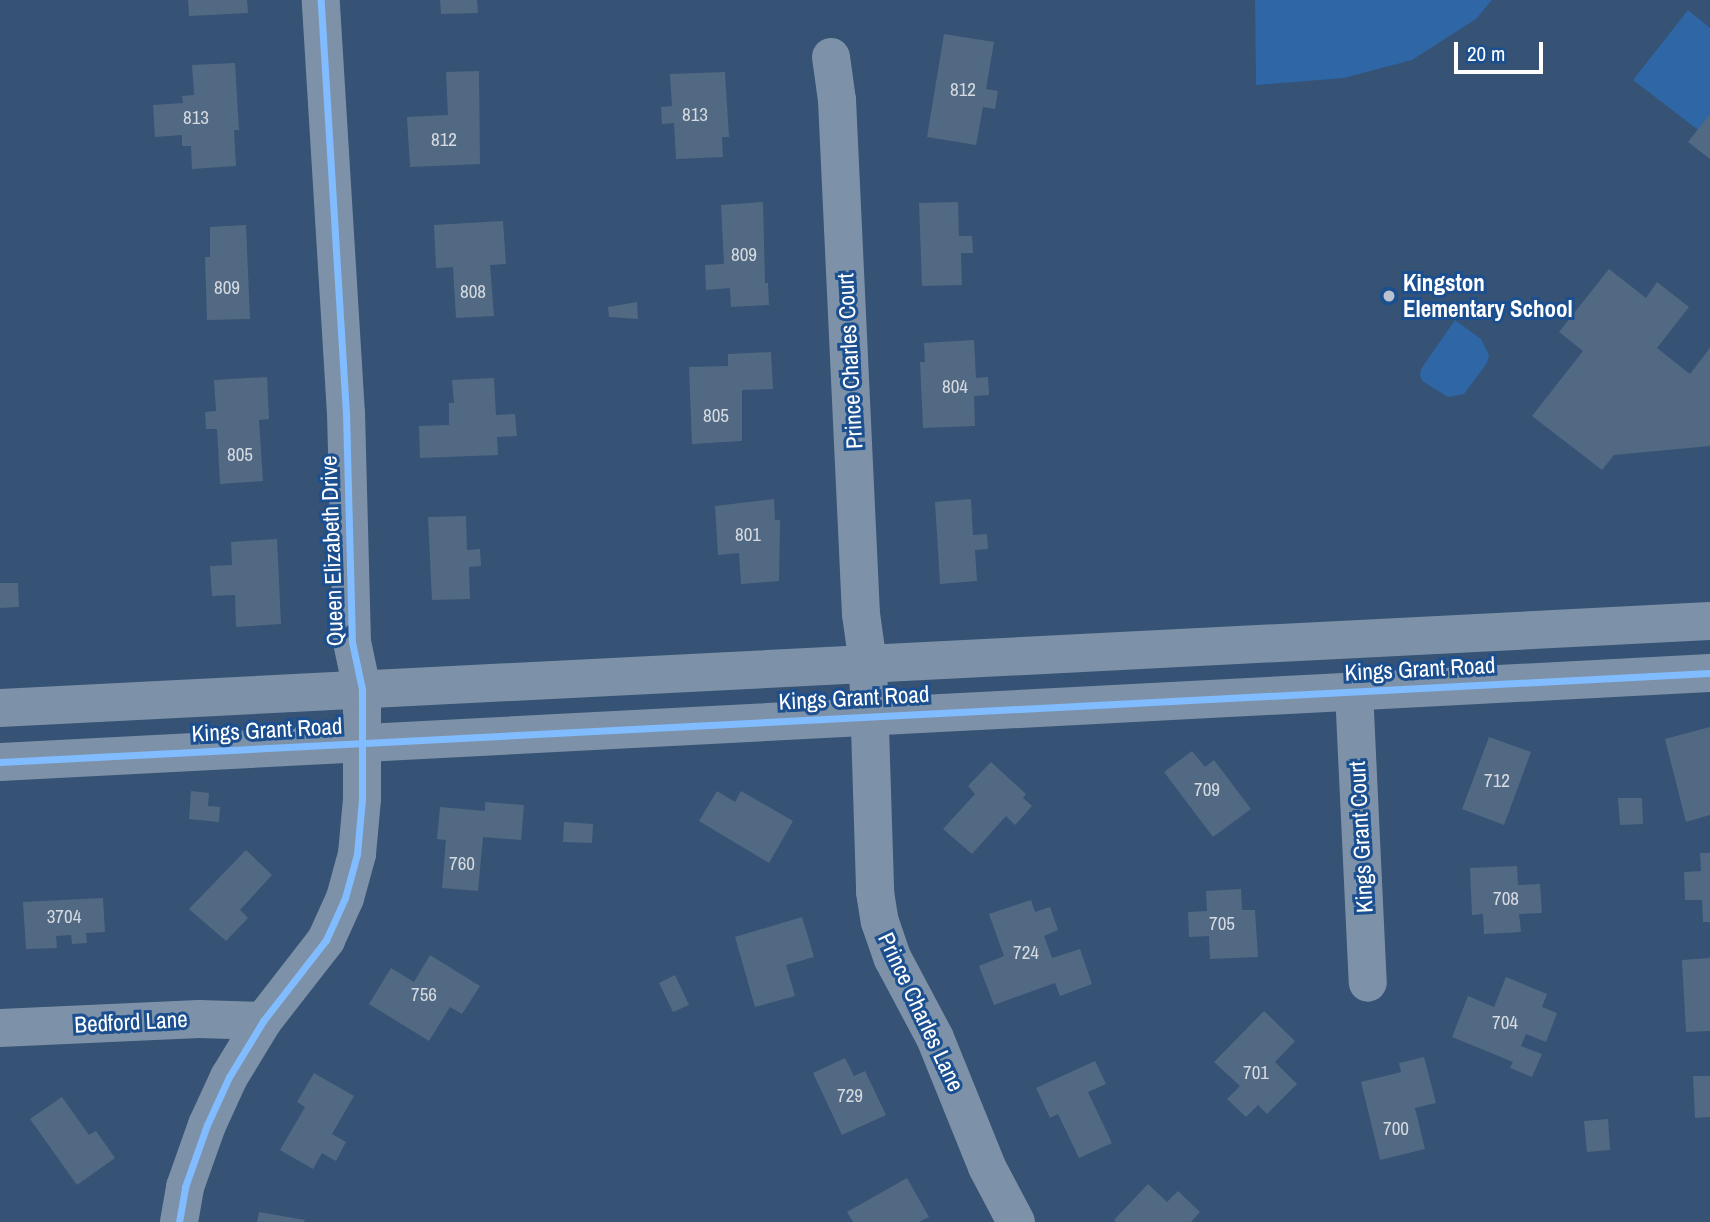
<!DOCTYPE html>
<html>
<head>
<meta charset="utf-8">
<style>
	body { margin:0 }
	#map { position:relative; width:1710px; height:1222px; overflow:hidden; background:#365274; font-family:"Archivo Narrow",sans-serif }
	div>[style] { position:absolute }
	[style*='--x'] { left:calc(var(--x)*1px); top:calc(var(--y)*1px); width:calc(var(--w)*1px); rotate:calc(var(--a)*1deg) }
	.green>* { inset:0; background:#2f66a5 }
	.building>* { inset:0; background:#526984 }
	.minor>* { height:38px; margin:-19px; padding:0 19px; transform-origin:19px; border-radius:19px; background:#7d92a8 }
	.cycleway>* { height:7px; margin:-3.5px; padding:0 3.5px; transform-origin:3.5px; border-radius:3.5px; background:#80bcff }
	.dots>* { width:19px; height:19px; translate:-50% -50%; box-sizing:border-box; border:4px solid #1b4f8f; border-radius:50% }
	span { translate:-50% -50%; white-space:nowrap; text-align:center; line-height:1.15; -webkit-text-stroke:6px #1b4f8f; paint-order:stroke }
	.number-label { font-size:19px; color:#d4dae0 }
	.number-label span { -webkit-text-stroke-width:0 }
	.poi-label { font-size:23px; color:#fff; font-weight:700 }
	.left { translate:0 -50%; text-align:left }
	.street-label { font-size:23px; color:#fff }
	.scale { position:absolute; left:1454px; top:42px; width:89px; height:32px; box-sizing:border-box; border:4px solid #fff; border-top:0; padding-left:9px; font-size:21px; line-height:24px; white-space:nowrap; color:#fff; -webkit-text-stroke:5px #1b4f8f; paint-order:stroke }
</style>
</head>
<body>
<div id="map">
	<div class="green">
		<i style="clip-path:polygon(1255px 0,1492px 0,1476px 19px,1412px 60px,1344px 78px,1256px 85px)"></i>
		<i style="clip-path:polygon(1688px 10px,1710px 28px,1710px 114px,1698px 130px,1633px 80px)"></i>
		<i style="clip-path:polygon(1455px 320px,1481px 339px,1489px 355px,1487px 363px,1464px 394px,1448px 397px,1422px 381px,1420px 375px,1421px 369px)"></i>
	</div>
	<div class="building">
		<i style="clip-path:polygon(188px 0,247px 0,248px 13px,189px 16px)"></i>
		<i style="clip-path:polygon(440px 0,477px 0,478px 13px,441px 14px)"></i>
		<i style="clip-path:polygon(944px 34px,994px 42px,986px 89px,998px 91px,995px 109px,983px 107px,976px 145px,927px 137px)"></i>
		<i style="clip-path:polygon(235px 63px,239px 130px,234px 130px,236px 166px,192px 169px,191px 146px,182px 146px,182px 135px,155px 137px,153px 105px,183px 103px,182px 96px,194px 95px,192px 65px)"></i>
		<i style="clip-path:polygon(479px 71px,480px 164px,410px 167px,407px 117px,448px 115px,446px 72px)"></i>
		<i style="clip-path:polygon(725px 72px,729px 137px,722px 137px,723px 157px,676px 159px,674px 123px,662px 124px,661px 107px,672px 106px,670px 74px)"></i>
		<i style="clip-path:polygon(1710px 114px,1710px 159px,1688px 142px)"></i>
		<i style="clip-path:polygon(763px 202px,765px 283px,768px 283px,769px 305px,731px 307px,730px 288px,706px 290px,705px 265px,724px 264px,721px 205px)"></i>
		<i style="clip-path:polygon(958px 202px,959px 236px,972px 236px,973px 253px,961px 253px,962px 285px,922px 286px,919px 203px)"></i>
		<i style="clip-path:polygon(503px 221px,506px 264px,490px 265px,494px 316px,456px 318px,453px 267px,436px 268px,434px 225px)"></i>
		<i style="clip-path:polygon(246px 225px,250px 319px,207px 320px,205px 257px,210px 257px,210px 227px)"></i>
		<i style="clip-path:polygon(1609px 269px,1646px 298px,1657px 282px,1689px 307px,1657px 348px,1690px 374px,1710px 348px,1710px 446px,1614px 455px,1602px 470px,1532px 416px,1583px 351px,1559px 332px)"></i>
		<i style="clip-path:polygon(637px 302px,638px 319px,609px 317px,608px 307px)"></i>
		<i style="clip-path:polygon(974px 340px,976px 378px,988px 377px,989px 395px,974px 396px,975px 426px,923px 428px,920px 362px,925px 362px,924px 343px)"></i>
		<i style="clip-path:polygon(771px 352px,773px 389px,742px 390px,742px 441px,692px 444px,689px 367px,728px 366px,728px 354px)"></i>
		<i style="clip-path:polygon(267px 377px,269px 419px,259px 420px,263px 481px,220px 484px,217px 429px,206px 429px,205px 412px,216px 411px,214px 380px)"></i>
		<i style="clip-path:polygon(494px 378px,496px 415px,515px 414px,517px 436px,497px 437px,498px 455px,420px 458px,419px 426px,449px 425px,449px 403px,454px 403px,452px 380px)"></i>
		<i style="clip-path:polygon(774px 499px,775px 520px,780px 520px,779px 581px,741px 584px,739px 553px,718px 555px,715px 506px)"></i>
		<i style="clip-path:polygon(971px 499px,973px 535px,987px 534px,988px 549px,975px 550px,977px 581px,940px 584px,935px 502px)"></i>
		<i style="clip-path:polygon(466px 516px,467px 550px,480px 549px,481px 566px,469px 567px,470px 599px,432px 600px,428px 517px)"></i>
		<i style="clip-path:polygon(277px 539px,281px 624px,236px 627px,235px 595px,212px 596px,210px 566px,232px 565px,231px 542px)"></i>
		<i style="clip-path:polygon(0 583px,18px 583px,19px 607px,0 608px)"></i>
		<i style="clip-path:polygon(1710px 727px,1710px 815px,1686px 822px,1665px 739px)"></i>
		<i style="clip-path:polygon(1489px 737px,1531px 752px,1504px 825px,1462px 809px)"></i>
		<i style="clip-path:polygon(1192px 751px,1205px 767px,1214px 760px,1251px 809px,1213px 837px,1164px 772px)"></i>
		<i style="clip-path:polygon(991px 762px,1026px 794px,1023px 798px,1032px 806px,1015px 825px,1006px 816px,972px 854px,943px 829px,975px 794px,968px 786px)"></i>
		<i style="clip-path:polygon(191px 791px,209px 793px,208px 806px,220px 807px,219px 822px,189px 819px)"></i>
		<i style="clip-path:polygon(717px 791px,735px 802px,741px 791px,793px 821px,769px 863px,699px 821px)"></i>
		<i style="clip-path:polygon(1618px 798px,1642px 798px,1643px 824px,1620px 825px)"></i>
		<i style="clip-path:polygon(485px 802px,524px 805px,521px 840px,483px 837px,478px 891px,442px 888px,446px 840px,437px 839px,440px 807px,485px 811px)"></i>
		<i style="clip-path:polygon(564px 822px,593px 824px,592px 843px,563px 842px)"></i>
		<i style="clip-path:polygon(246px 850px,272px 875px,240px 910px,248px 918px,226px 941px,189px 909px)"></i>
		<i style="clip-path:polygon(1700px 853px,1710px 853px,1710px 922px,1703px 922px,1702px 900px,1685px 900px,1684px 872px,1701px 871px)"></i>
		<i style="clip-path:polygon(1517px 866px,1518px 885px,1540px 884px,1542px 913px,1519px 914px,1521px 932px,1484px 934px,1483px 914px,1472px 915px,1470px 868px)"></i>
		<i style="clip-path:polygon(1241px 889px,1242px 910px,1255px 910px,1258px 957px,1210px 959px,1209px 936px,1189px 937px,1188px 912px,1207px 911px,1206px 891px)"></i>
		<i style="clip-path:polygon(103px 898px,105px 932px,86px 933px,87px 943px,72px 944px,71px 935px,56px 936px,57px 948px,26px 949px,23px 902px)"></i>
		<i style="clip-path:polygon(1031px 900px,1035px 912px,1050px 907px,1058px 930px,1044px 936px,1052px 958px,1080px 949px,1092px 984px,1060px 996px,1055px 983px,994px 1005px,979px 966px,1004px 956px,989px 914px)"></i>
		<i style="clip-path:polygon(802px 917px,814px 957px,786px 965px,795px 996px,755px 1007px,735px 937px)"></i>
		<i style="clip-path:polygon(430px 955px,480px 986px,462px 1014px,450px 1007px,429px 1041px,369px 1004px,391px 968px,414px 982px)"></i>
		<i style="clip-path:polygon(1710px 958px,1710px 1031px,1686px 1032px,1682px 960px)"></i>
		<i style="clip-path:polygon(675px 975px,689px 1005px,673px 1012px,659px 983px)"></i>
		<i style="clip-path:polygon(1506px 977px,1547px 994px,1542px 1007px,1557px 1013px,1546px 1042px,1526px 1034px,1521px 1046px,1542px 1054px,1532px 1077px,1510px 1068px,1513px 1062px,1452px 1037px,1468px 996px,1494px 1007px)"></i>
		<i style="clip-path:polygon(1264px 1011px,1295px 1041px,1275px 1062px,1297px 1084px,1267px 1114px,1258px 1105px,1246px 1117px,1227px 1099px,1240px 1086px,1214px 1062px)"></i>
		<i style="clip-path:polygon(1424px 1057px,1436px 1103px,1415px 1108px,1425px 1149px,1380px 1160px,1361px 1082px,1401px 1072px,1399px 1063px)"></i>
		<i style="clip-path:polygon(845px 1058px,854px 1076px,865px 1071px,886px 1115px,842px 1135px,813px 1073px)"></i>
		<i style="clip-path:polygon(1095px 1061px,1106px 1084px,1088px 1092px,1112px 1143px,1079px 1158px,1058px 1114px,1050px 1118px,1036px 1088px)"></i>
		<i style="clip-path:polygon(314px 1073px,354px 1096px,332px 1134px,346px 1142px,336px 1161px,322px 1153px,313px 1169px,280px 1150px,305px 1107px,297px 1102px)"></i>
		<i style="clip-path:polygon(1693px 1076px,1710px 1076px,1710px 1117px,1695px 1118px)"></i>
		<i style="clip-path:polygon(62px 1097px,89px 1135px,96px 1131px,115px 1158px,77px 1185px,30px 1119px)"></i>
		<i style="clip-path:polygon(1608px 1119px,1610px 1150px,1587px 1152px,1584px 1121px)"></i>
		<i style="clip-path:polygon(907px 1178px,929px 1217px,919px 1222px,853px 1222px,847px 1212px)"></i>
		<i style="clip-path:polygon(1148px 1184px,1167px 1202px,1178px 1191px,1200px 1212px,1191px 1222px,1116px 1222px,1114px 1220px)"></i>
		<i style="clip-path:polygon(259px 1212px,305px 1220px,304px 1222px,257px 1222px)"></i>
	</div>
	<div class="minor">
		<i style="--x:831;--y:57;--w:43;--a:82.1"></i>
		<i style="--x:837;--y:100;--w:515;--a:87.33"></i>
		<i style="--x:861;--y:614;--w:50;--a:82"></i>
		<i style="--x:868;--y:664;--w:228;--a:88.2"></i>
		<i style="--x:875;--y:892;--w:30;--a:81"></i>
		<i style="--x:880;--y:922;--w:39;--a:71"></i>
		<i style="--x:893;--y:959;--w:89;--a:62"></i>
		<i style="--x:935;--y:1038;--w:139;--a:68"></i>
		<i style="--x:987;--y:1167;--w:62;--a:62.2"></i>
		<i style="--x:1354;--y:691;--w:292;--a:87.3"></i>
		<i style="--x:0;--y:708;--w:1712;--a:-2.91"></i>
		<i style="--x:0;--y:762;--w:1712;--a:-2.98"></i>
		<i style="--x:0;--y:1028;--w:199;--a:-2.6"></i>
		<i style="--x:199;--y:1019;--w:64;--a:1.8"></i>
		<i style="--x:179;--y:1222;--w:36;--a:-80"></i>
		<i style="--x:185;--y:1187;--w:66;--a:-70.5"></i>
		<i style="--x:207;--y:1125;--w:53;--a:-65.4"></i>
		<i style="--x:229;--y:1077;--w:66;--a:-58.7"></i>
		<i style="--x:263;--y:1021;--w:103;--a:-52.1"></i>
		<i style="--x:326;--y:940;--w:46;--a:-65.7"></i>
		<i style="--x:345;--y:898;--w:46;--a:-74.7"></i>
		<i style="--x:357;--y:854;--w:55;--a:-84.8"></i>
		<i style="--x:362;--y:799;--w:110;--a:-90"></i>
		<i style="--x:362;--y:689;--w:48;--a:-102"></i>
		<i style="--x:352;--y:642;--w:228;--a:-91.5"></i>
		<i style="--x:346;--y:414;--w:415;--a:-93.5"></i>
	</div>
	<div class="cycleway">
		<i style="--x:0;--y:762;--w:1712;--a:-2.98"></i>
		<i style="--x:179;--y:1222;--w:36;--a:-80"></i>
		<i style="--x:185;--y:1187;--w:66;--a:-70.5"></i>
		<i style="--x:207;--y:1125;--w:53;--a:-65.4"></i>
		<i style="--x:229;--y:1077;--w:66;--a:-58.7"></i>
		<i style="--x:263;--y:1021;--w:103;--a:-52.1"></i>
		<i style="--x:326;--y:940;--w:46;--a:-65.7"></i>
		<i style="--x:345;--y:898;--w:46;--a:-74.7"></i>
		<i style="--x:357;--y:854;--w:55;--a:-84.8"></i>
		<i style="--x:362;--y:799;--w:110;--a:-90"></i>
		<i style="--x:362;--y:689;--w:48;--a:-102"></i>
		<i style="--x:352;--y:642;--w:228;--a:-91.5"></i>
		<i style="--x:346;--y:414;--w:415;--a:-93.5"></i>
	</div>
	<div class="dots">
		<i style="left:1389px;top:296px;background:#b9c2ce"></i>
	</div>
	<div class="number-label">
		<span style="left:963px;top:90px">812</span>
		<span style="left:695px;top:115px">813</span>
		<span style="left:196px;top:118px">813</span>
		<span style="left:444px;top:140px">812</span>
		<span style="left:744px;top:255px">809</span>
		<span style="left:227px;top:288px">809</span>
		<span style="left:473px;top:292px">808</span>
		<span style="left:955px;top:387px">804</span>
		<span style="left:716px;top:416px">805</span>
		<span style="left:240px;top:455px">805</span>
		<span style="left:748px;top:535px">801</span>
		<span style="left:1497px;top:781px">712</span>
		<span style="left:1207px;top:790px">709</span>
		<span style="left:462px;top:864px">760</span>
		<span style="left:1506px;top:899px">708</span>
		<span style="left:64px;top:917px">3704</span>
		<span style="left:1222px;top:924px">705</span>
		<span style="left:1026px;top:953px">724</span>
		<span style="left:424px;top:995px">756</span>
		<span style="left:1505px;top:1023px">704</span>
		<span style="left:1256px;top:1073px">701</span>
		<span style="left:850px;top:1096px">729</span>
		<span style="left:1396px;top:1129px">700</span>
	</div>
	<div class="poi-label">
		<span class="left" style="left:1403px;top:296px">Kingston<br>Elementary School</span>
	</div>
	<div class="street-label">
		<span style="left:850px;top:361px;rotate:-93deg">Prince Charles Court</span>
		<span style="left:332px;top:551px;rotate:-92deg">Queen Elizabeth Drive</span>
		<span style="left:1420px;top:669px;rotate:-3deg">Kings Grant Road</span>
		<span style="left:854px;top:698px;rotate:-3deg">Kings Grant Road</span>
		<span style="left:267px;top:730px;rotate:-3deg">Kings Grant Road</span>
		<span style="left:1361px;top:837px;rotate:-93deg">Kings Grant Court</span>
		<span style="left:921px;top:1012px;rotate:65deg">Prince Charles Lane</span>
		<span style="left:131px;top:1022px;rotate:-3deg">Bedford Lane</span>
	</div>
	<div class="scale">20 m</div>
</div>
</body>
</html>
